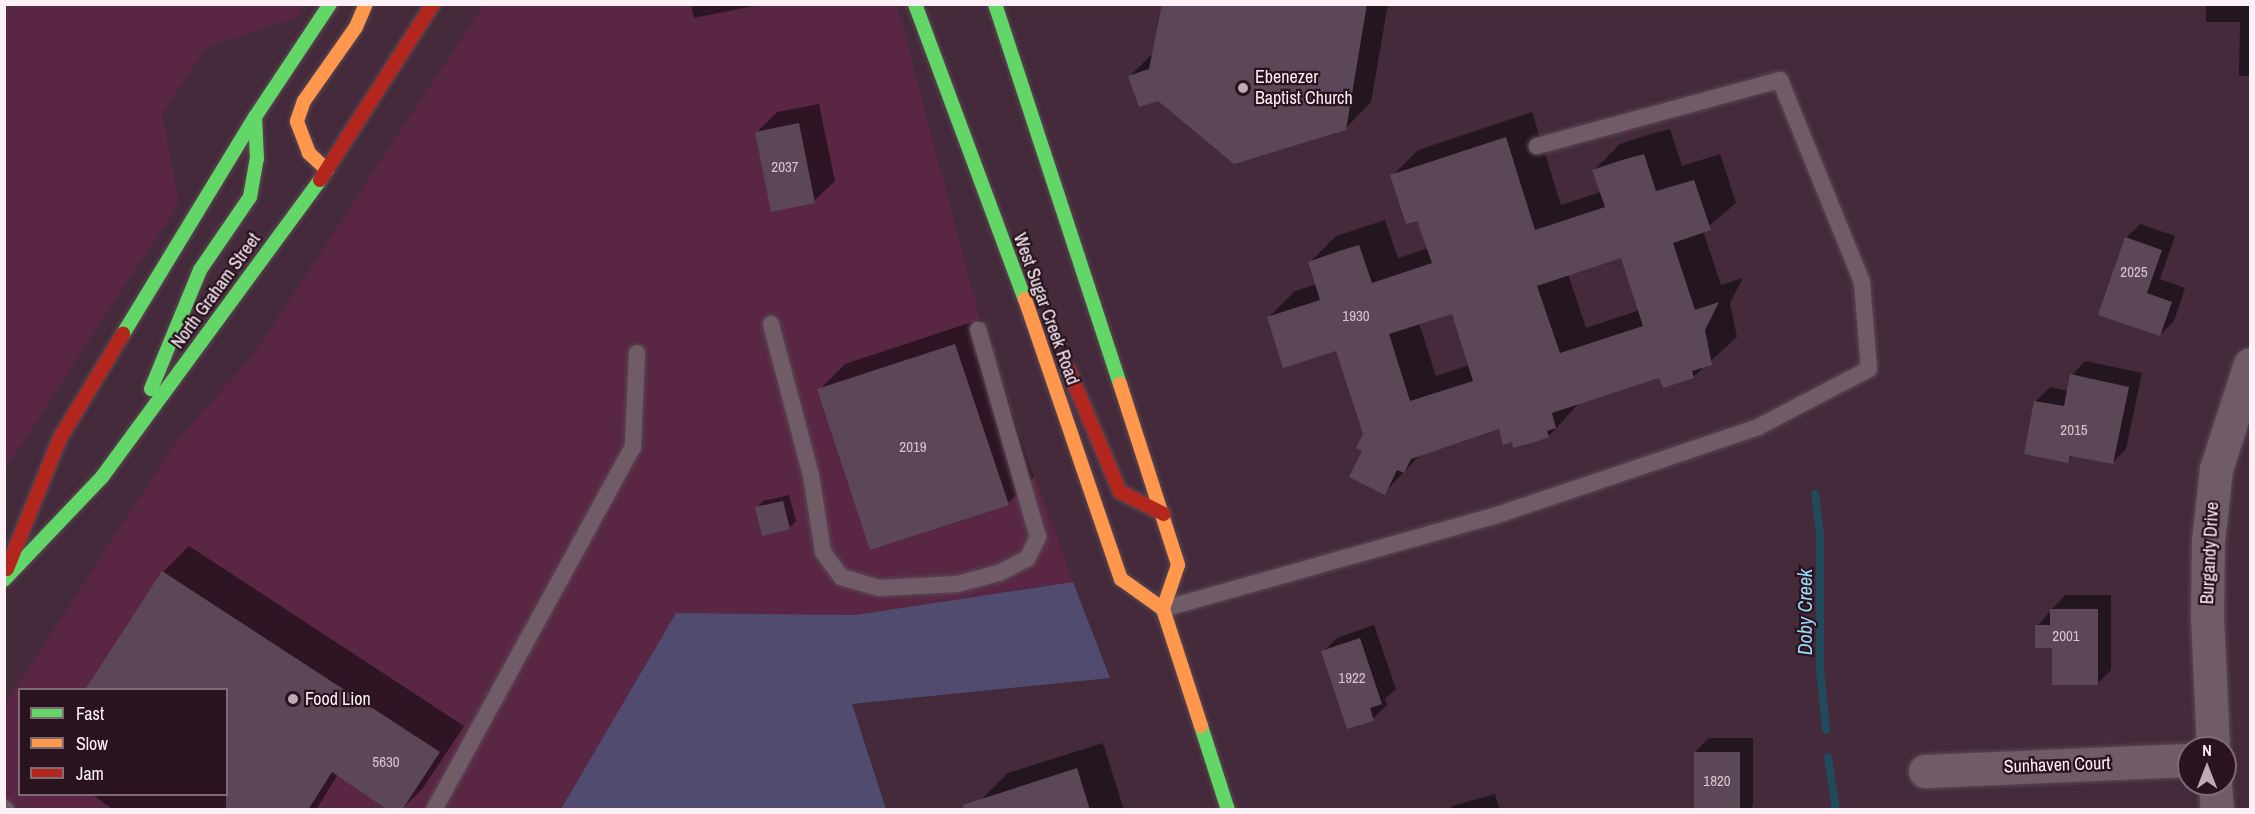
<!DOCTYPE html>
<html>
<head>
<meta charset="utf-8">
<style>
	body { margin:0 }
	#map { position:relative; width:2255px; height:814px; overflow:hidden; background:#442a3a; font-family:"Archivo Narrow",sans-serif }
	div>[style] { position:absolute }
	[style*='--x'] { left:calc(var(--x)*1px); top:calc(var(--y)*1px); width:calc(var(--w)*1px); rotate:calc(var(--a)*1deg) }
	.built>* { inset:0; background:#592744 }
	.green>* { inset:0; background:#514b6f }
	.shadow>* { inset:0; background:#0007 }
	.stream>* { height:8px; margin:-4px; padding:0 4px; transform-origin:4px; border-radius:4px; background:#214b5d }
	.building>* { inset:0; background:#5c4758 }
	.roads { filter:drop-shadow(0 0 2px #5b4854) drop-shadow(0 0 2px #5b4854) }
	.lane>* { height:16px; margin:-8px; padding:0 8px; transform-origin:8px; border-radius:8px; background:#6f5c67 }
	.street>* { height:33px; margin:-16.5px; padding:0 16.5px; transform-origin:16.5px; border-radius:16.5px; background:#6f5c67 }
	.fast>* { height:14px; margin:-7px; padding:0 7px; transform-origin:7px; border-radius:7px; background:#63d668 }
	.slow>* { height:14px; margin:-7px; padding:0 7px; transform-origin:7px; border-radius:7px; background:#ff974d }
	.jam>* { height:14px; margin:-7px; padding:0 7px; transform-origin:7px; border-radius:7px; background:#b3261e }
	.dots>* { width:16px; height:16px; translate:-50% -50%; box-sizing:border-box; border:3px solid #28131f; border-radius:50% }
	span { translate:-50% -50%; white-space:nowrap; text-align:center; line-height:1.15; -webkit-text-stroke:4.5px #28131f; paint-order:stroke }
	.number-label { font-size:15px; color:#d5c6ce }
	.number-label span { -webkit-text-stroke-width:0 }
	.poi-label { font-size:18px; color:#fdf0f6 }
	.left { translate:0 -50%; text-align:left }
	.street-label { font-size:18px; color:#fdf0f6 }
	.water-label { font-size:20px; color:#99dcf9; font-style:italic }
	.frame { position:absolute; inset:0; border:6px solid #fdf0f6; pointer-events:none }
	.legend { position:absolute; left:18px; top:688px; width:210px; height:108px; box-sizing:border-box; background:#28131f; border:2px solid #7d6b75; margin:0; padding:8px 10px; list-style:none; font-size:18px; color:#fdf0f6 }
	.legend li { display:flex; align-items:center; gap:12px; height:30px }
	.legend b { width:30px; border:2px solid #7d6b75 }
	.north { position:absolute; left:2177px; top:736px; width:60px; height:60px; box-sizing:border-box; background:#28131f; border:2px solid #7d6b75; border-radius:50%; rotate:0deg; font-size:16px; font-weight:700; line-height:24px; text-align:center; color:#fdf0f6 }
	.north::after { content:''; display:block; margin:auto; width:21px; height:27px; background:#bcabb4; clip-path:polygon(50% 0,100% 100%,50% 72%,0 100%) }
</style>
</head>
<body>
<div id="map">
	<div class="built">
		<i style="clip-path:polygon(5px 4px,304px 5px,298px 17px,205px 48px,162px 113px,179px 203px,5px 469px)"></i>
		<i style="clip-path:polygon(evenodd,484px 5px,897px 5px,983px 330px,1073px 582px,855px 615px,676px 613px,561px 809px,5px 810px,5px 704px,177px 441px,251px 358px,484px 5px,20px 690px,226px 690px,226px 794px,20px 794px,20px 690px)"></i>
	</div>
	<div class="green">
		<i style="clip-path:polygon(1073px 582px,1110px 678px,852px 704px,886px 809px,561px 809px,676px 613px,855px 615px)"></i>
	</div>
	<div class="shadow">
		<i style="clip-path:polygon(691px 4px,764px 4px,694px 18px)"></i>
		<i style="clip-path:polygon(1163px 4px,1388px 4px,1371px 102px,1345px 129px,1130px 76px,1153px 53px)"></i>
		<i style="clip-path:polygon(2206px 4px,2250px 4px,2250px 76px,2239px 76px,2240px 22px,2206px 22px)"></i>
		<i style="clip-path:polygon(819px 104px,835px 181px,814px 201px,756px 133px,777px 112px)"></i>
		<i style="clip-path:polygon(evenodd,1532px 112px,1561px 205px,1601px 192px,1594px 170px,1620px 144px,1650px 134px,1670px 129px,1682px 166px,1720px 154px,1736px 203px,1703px 231px,1721px 285px,1743px 278px,1730px 303px,1737px 337px,1693px 377px,1660px 376px,1580px 402px,1549px 436px,1513px 440px,1500px 428px,1421px 454px,1384px 493px,1337px 349px,1269px 317px,1295px 291px,1317px 284px,1310px 262px,1336px 236px,1385px 220px,1398px 258px,1429px 248px,1418px 219px,1392px 176px,1418px 150px,1532px 112px,1622px 257px,1640px 310px,1586px 328px,1568px 274px,1622px 257px,1532px 112px,1453px 312px,1469px 365px,1436px 376px,1419px 323px,1453px 312px)"></i>
		<i style="clip-path:polygon(2140px 224px,2175px 236px,2160px 279px,2185px 288px,2174px 321px,2160px 335px,2126px 238px)"></i>
		<i style="clip-path:polygon(981px 319px,1034px 477px,1008px 503px,819px 390px,845px 364px)"></i>
		<i style="clip-path:polygon(2085px 361px,2142px 373px,2126px 449px,2112px 463px,2073px 455px,2068px 461px,2036px 401px,2050px 387px,2068px 391px,2072px 375px)"></i>
		<i style="clip-path:polygon(789px 495px,796px 521px,789px 528px,756px 508px,763px 501px)"></i>
		<i style="clip-path:polygon(189px 546px,464px 726px,423px 788px,401px 810px,338px 774px,316px 810px,114px 810px,91px 794px,226px 794px,226px 690px,163px 572px)"></i>
		<i style="clip-path:polygon(2065px 595px,2111px 595px,2111px 670px,2097px 684px,2053px 646px,2037px 626px)"></i>
		<i style="clip-path:polygon(1374px 625px,1396px 689px,1385px 699px,1387px 705px,1373px 719px,1323px 652px,1337px 638px)"></i>
		<i style="clip-path:polygon(1709px 738px,1753px 738px,1753px 805px,1749px 810px,1695px 810px,1695px 752px)"></i>
		<i style="clip-path:polygon(1103px 743px,1124px 810px,986px 810px,982px 799px,1008px 773px)"></i>
		<i style="clip-path:polygon(1495px 794px,1500px 810px,1449px 810px,1452px 806px)"></i>
	</div>
	<div class="stream">
		<i style="--x:1815;--y:494;--w:41;--a:83"></i>
		<i style="--x:1820;--y:535;--w:135;--a:90"></i>
		<i style="--x:1820;--y:670;--w:60;--a:84.3"></i>
		<i style="--x:1828;--y:757;--w:54;--a:81.4"></i>
	</div>
	<div class="building">
		<i style="clip-path:polygon(1162px 4px,1367px 4px,1346px 130px,1234px 164px,1158px 101px,1139px 107px,1128px 76px,1149px 69px)"></i>
		<i style="clip-path:polygon(799px 123px,815px 203px,771px 212px,755px 132px)"></i>
		<i style="clip-path:polygon(evenodd,1506px 137px,1535px 230px,1605px 207px,1592px 170px,1622px 160px,1644px 154px,1656px 191px,1694px 180px,1711px 230px,1673px 243px,1695px 310px,1719px 302px,1705px 330px,1712px 365px,1692px 371px,1694px 378px,1663px 388px,1659px 378px,1552px 413px,1556px 428px,1547px 431px,1549px 437px,1535px 442px,1513px 448px,1512px 442px,1503px 445px,1499px 429px,1411px 459px,1404px 473px,1397px 470px,1385px 495px,1349px 477px,1362px 451px,1356px 448px,1363px 434px,1336px 351px,1283px 368px,1267px 317px,1320px 300px,1308px 262px,1339px 251px,1359px 245px,1372px 283px,1432px 263px,1417px 221px,1406px 224px,1390px 175px,1506px 137px,1621px 258px,1643px 326px,1560px 353px,1537px 286px,1621px 258px,1506px 137px,1452px 314px,1473px 381px,1410px 401px,1389px 334px,1452px 314px)"></i>
		<i style="clip-path:polygon(2125px 237px,2162px 250px,2147px 293px,2172px 302px,2160px 336px,2098px 315px)"></i>
		<i style="clip-path:polygon(955px 344px,1009px 505px,870px 550px,817px 389px)"></i>
		<i style="clip-path:polygon(2070px 374px,2129px 387px,2113px 464px,2070px 456px,2068px 463px,2024px 454px,2034px 401px,2064px 406px)"></i>
		<i style="clip-path:polygon(783px 501px,790px 529px,762px 536px,755px 507px)"></i>
		<i style="clip-path:polygon(162px 571px,440px 752px,402px 810px,388px 810px,332px 772px,308px 810px,226px 810px,226px 690px,85px 690px)"></i>
		<i style="clip-path:polygon(2050px 609px,2098px 609px,2098px 685px,2052px 685px,2052px 648px,2035px 648px,2035px 625px,2050px 625px)"></i>
		<i style="clip-path:polygon(1360px 638px,1382px 704px,1370px 708px,1374px 721px,1347px 729px,1321px 651px)"></i>
		<i style="clip-path:polygon(1694px 752px,1740px 752px,1740px 810px,1694px 810px)"></i>
		<i style="clip-path:polygon(1077px 768px,1090px 810px,964px 810px,963px 805px)"></i>
	</div>
	<div class="roads">
		<div class="lane">
			<i style="--x:771;--y:324;--w:156;--a:75.2"></i>
			<i style="--x:811;--y:475;--w:78;--a:81.1"></i>
			<i style="--x:823;--y:552;--w:31;--a:54"></i>
			<i style="--x:841;--y:577;--w:40;--a:16"></i>
			<i style="--x:879;--y:588;--w:78;--a:-2.9"></i>
			<i style="--x:957;--y:584;--w:43;--a:-14.7"></i>
			<i style="--x:999;--y:573;--w:31;--a:-27"></i>
			<i style="--x:1027;--y:559;--w:25;--a:-63"></i>
			<i style="--x:1038;--y:537;--w:216;--a:-106.1"></i>
			<i style="--x:1163;--y:609;--w:344;--a:-15.7"></i>
			<i style="--x:1494;--y:516;--w:279;--a:-18.6"></i>
			<i style="--x:1758;--y:427;--w:125;--a:-27.6"></i>
			<i style="--x:1869;--y:369;--w:87;--a:-94.6"></i>
			<i style="--x:1862;--y:282;--w:218;--a:-112.1"></i>
			<i style="--x:1780;--y:80;--w:252;--a:164.8"></i>
			<i style="--x:4;--y:808;--w:3;--a:45"></i>
			<i style="--x:434;--y:810;--w:414;--a:-61.3"></i>
			<i style="--x:633;--y:447;--w:94;--a:-87.6"></i>
		</div>
		<div class="street">
			<i style="--x:2213;--y:748;--w:130;--a:-92.6"></i>
			<i style="--x:2207;--y:618;--w:77;--a:-89.3"></i>
			<i style="--x:2208;--y:541;--w:72;--a:-83.7"></i>
			<i style="--x:2216;--y:469;--w:110;--a:-72.1"></i>
			<i style="--x:1925;--y:771;--w:264;--a:-2.4"></i>
			<i style="--x:2215;--y:784;--w:26;--a:86"></i>
		</div>
		<div class="fast">
			<i style="--x:915;--y:4;--w:315;--a:69.6"></i>
			<i style="--x:995;--y:4;--w:400;--a:71.8"></i>
			<i style="--x:123;--y:334;--w:254;--a:-58.7"></i>
			<i style="--x:255;--y:117;--w:136;--a:-56.4"></i>
			<i style="--x:151;--y:389;--w:129;--a:-67.6"></i>
			<i style="--x:200;--y:270;--w:88;--a:-55.6"></i>
			<i style="--x:250;--y:197;--w:39;--a:-80"></i>
			<i style="--x:257;--y:159;--w:42;--a:-92.7"></i>
			<i style="--x:4;--y:580;--w:142;--a:-46.4"></i>
			<i style="--x:102;--y:477;--w:368;--a:-53.7"></i>
			<i style="--x:1201;--y:726;--w:88;--a:72.2"></i>
		</div>
		<div class="slow">
			<i style="--x:327;--y:170;--w:25;--a:-137"></i>
			<i style="--x:309;--y:153;--w:34;--a:-111"></i>
			<i style="--x:297;--y:121;--w:21;--a:-71"></i>
			<i style="--x:304;--y:101;--w:90;--a:-54.9"></i>
			<i style="--x:356;--y:27;--w:25;--a:-67"></i>
			<i style="--x:1025;--y:299;--w:296;--a:71.1"></i>
			<i style="--x:1121;--y:579;--w:52;--a:35.5"></i>
			<i style="--x:1120;--y:384;--w:190;--a:72.2"></i>
			<i style="--x:1178;--y:565;--w:46;--a:108.8"></i>
			<i style="--x:1163;--y:609;--w:123;--a:72"></i>
		</div>
		<div class="jam">
			<i style="--x:320;--y:180;--w:209;--a:-57.3"></i>
			<i style="--x:1069;--y:371;--w:131;--a:67.1"></i>
			<i style="--x:1120;--y:492;--w:49;--a:26.6"></i>
			<i style="--x:7;--y:569;--w:141;--a:-68"></i>
			<i style="--x:60;--y:438;--w:122;--a:-58.8"></i>
		</div>
	</div>
	<div class="dots">
		<i style="left:1243px;top:88px;background:#bcabb4"></i>
		<i style="left:293px;top:699px;background:#bcabb4"></i>
	</div>
	<div class="number-label">
		<span style="left:785px;top:167px">2037</span>
		<span style="left:2134px;top:272px">2025</span>
		<span style="left:1356px;top:316px">1930</span>
		<span style="left:2074px;top:430px">2015</span>
		<span style="left:913px;top:447px">2019</span>
		<span style="left:2066px;top:636px">2001</span>
		<span style="left:1352px;top:678px">1922</span>
		<span style="left:386px;top:762px">5630</span>
		<span style="left:1717px;top:781px">1820</span>
	</div>
	<div class="poi-label">
		<span class="left" style="left:1255px;top:88px">Ebenezer<br>Baptist Church</span>
		<span class="left" style="left:305px;top:699px">Food Lion</span>
	</div>
	<div class="street-label">
		<span style="left:216px;top:291px;rotate:-54deg">North Graham Street</span>
		<span style="left:1046px;top:309px;rotate:70deg">West Sugar Creek Road</span>
		<span style="left:2210px;top:553px;rotate:-87deg">Burgandy Drive</span>
		<span style="left:2057px;top:765px;rotate:-2deg">Sunhaven Court</span>
	</div>
	<div class="water-label">
		<span style="left:1804px;top:612px;rotate:-90deg">Doby Creek</span>
	</div>
	<div class="frame"></div>
	<ul class="legend">
	<li><b style="height:8px;background:#63d668"></b>Fast</li>
	<li><b style="height:8px;background:#ff974d"></b>Slow</li>
	<li><b style="height:8px;background:#b3261e"></b>Jam</li>
	</ul>
	<div class="north">N</div>
</div>
</body>
</html>
